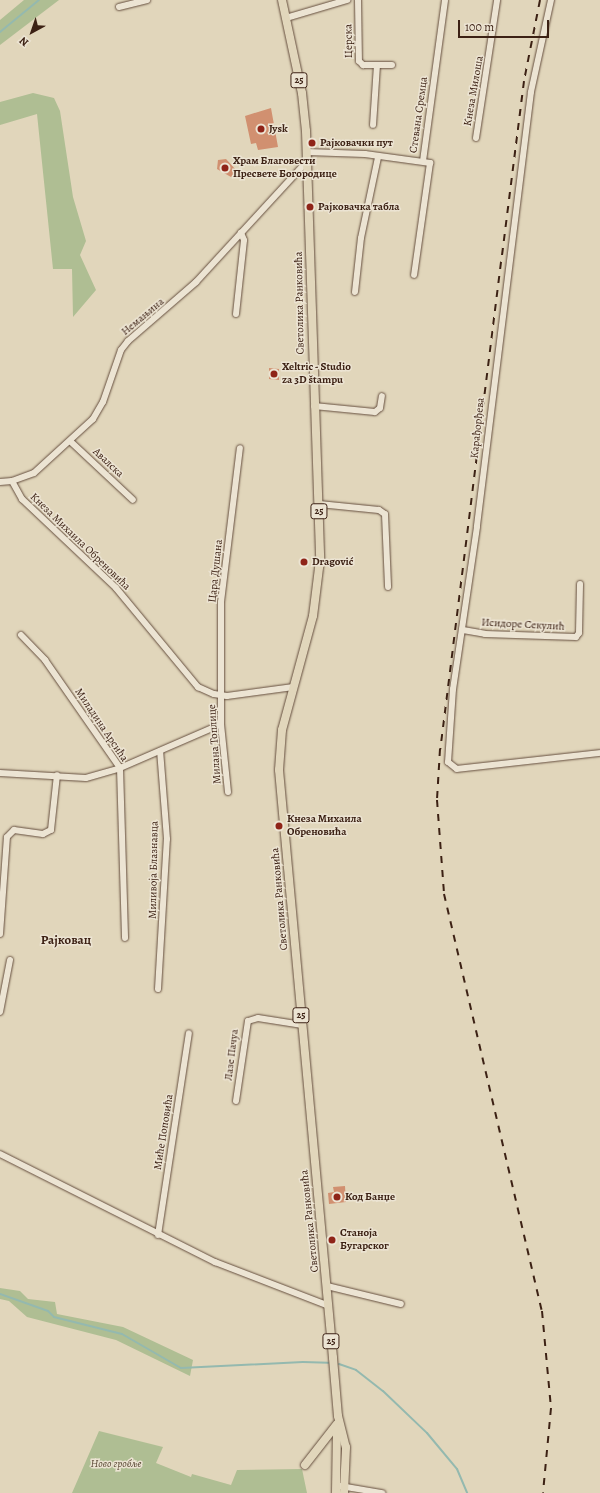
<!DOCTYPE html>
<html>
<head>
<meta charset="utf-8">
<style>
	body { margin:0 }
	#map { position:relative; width:600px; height:1493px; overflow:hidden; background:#e1d6bb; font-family:Alegreya,serif }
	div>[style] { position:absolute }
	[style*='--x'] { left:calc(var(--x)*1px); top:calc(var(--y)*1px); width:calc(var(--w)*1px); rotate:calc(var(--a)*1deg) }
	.green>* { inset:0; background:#afbe93 }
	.stream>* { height:2px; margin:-1px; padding:0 1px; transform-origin:1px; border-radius:1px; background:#94b9af }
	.building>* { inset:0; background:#d19070 }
	.roads { filter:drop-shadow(0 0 1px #654e3e) drop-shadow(0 0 1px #654e3e) }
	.minor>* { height:6px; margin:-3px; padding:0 3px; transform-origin:3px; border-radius:3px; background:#ece4d3 }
	.major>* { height:8px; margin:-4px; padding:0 4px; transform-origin:4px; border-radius:4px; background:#e1d6bb }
	.rail>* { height:2px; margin-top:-1px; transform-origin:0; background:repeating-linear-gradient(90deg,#3c2114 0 7px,transparent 0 14px) }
	.dots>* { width:11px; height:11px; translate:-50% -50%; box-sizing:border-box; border:2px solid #ece4d3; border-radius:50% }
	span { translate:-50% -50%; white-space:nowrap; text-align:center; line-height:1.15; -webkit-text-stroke:3px #ece4d3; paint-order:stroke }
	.shield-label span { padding:1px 3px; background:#ece4d3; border:1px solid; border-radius:3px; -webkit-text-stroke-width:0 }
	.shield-label { font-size:10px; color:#3c2114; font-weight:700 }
	.street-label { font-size:11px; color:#3c2114 }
	.poi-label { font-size:11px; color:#3c2114; font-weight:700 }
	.left { translate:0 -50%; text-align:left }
	.park-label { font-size:11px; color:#594834; font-style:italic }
	.quarter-label { font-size:13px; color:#3c2114; font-weight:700 }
	.north { position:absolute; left:12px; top:12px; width:40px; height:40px; -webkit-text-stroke:3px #ece4d3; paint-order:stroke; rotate:220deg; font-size:11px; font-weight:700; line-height:16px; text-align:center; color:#3c2114 }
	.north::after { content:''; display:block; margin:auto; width:14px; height:18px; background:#3c2114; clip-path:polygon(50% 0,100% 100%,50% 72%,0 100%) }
	.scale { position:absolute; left:458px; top:20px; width:91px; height:18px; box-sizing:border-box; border:2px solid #3c2114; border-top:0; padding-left:5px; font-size:12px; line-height:14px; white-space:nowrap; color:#3c2114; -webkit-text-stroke:3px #ece4d3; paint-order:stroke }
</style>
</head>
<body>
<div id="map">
	<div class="green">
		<i style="clip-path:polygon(24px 0,59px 0,0 45px,0 20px)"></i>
		<i style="clip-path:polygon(33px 93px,54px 98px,60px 111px,73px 197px,86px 241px,80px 255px,96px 290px,73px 317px,72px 269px,53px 269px,37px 114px,0 125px,0 102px)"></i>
		<i style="clip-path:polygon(0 1288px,20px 1291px,28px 1299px,55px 1302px,57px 1314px,123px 1327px,193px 1360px,190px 1376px,116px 1340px,27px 1317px,9px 1301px,0 1299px)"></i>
		<i style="clip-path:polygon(99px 1431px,163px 1447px,156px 1463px,191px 1477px,192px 1474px,231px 1485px,237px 1470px,302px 1469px,307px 1493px,72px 1493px)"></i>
	</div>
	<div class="stream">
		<i style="--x:0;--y:32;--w:50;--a:-39.4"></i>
		<i style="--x:0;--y:1294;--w:51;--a:19.5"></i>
		<i style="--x:48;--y:1311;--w:8;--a:45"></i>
		<i style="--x:54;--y:1317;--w:70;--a:14"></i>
		<i style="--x:122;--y:1334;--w:68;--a:30"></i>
		<i style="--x:181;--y:1368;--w:122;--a:-2.8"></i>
		<i style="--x:303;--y:1362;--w:25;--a:2"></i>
		<i style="--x:339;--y:1364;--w:18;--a:19"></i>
		<i style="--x:356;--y:1370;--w:34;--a:38"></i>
		<i style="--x:383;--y:1391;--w:61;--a:43.7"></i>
		<i style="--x:427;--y:1433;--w:47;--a:50.2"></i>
		<i style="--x:457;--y:1469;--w:26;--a:67"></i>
	</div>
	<div class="building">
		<i style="clip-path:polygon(271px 108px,278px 147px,258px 150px,256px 143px,251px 144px,245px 116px)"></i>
		<i style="clip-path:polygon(226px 159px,236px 170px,231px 177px,217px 169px,218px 160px)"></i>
		<i style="clip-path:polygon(269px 368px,279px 369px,279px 380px,269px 379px)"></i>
		<i style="clip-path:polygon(345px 1186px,346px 1202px,329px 1204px,328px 1193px,334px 1192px,333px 1187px)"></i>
	</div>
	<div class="roads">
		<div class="minor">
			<i style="--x:358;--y:0;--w:61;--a:89.1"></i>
			<i style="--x:359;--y:61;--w:6;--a:45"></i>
			<i style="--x:363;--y:65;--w:14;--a:0"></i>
			<i style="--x:377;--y:65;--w:60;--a:93.8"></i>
			<i style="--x:551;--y:0;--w:94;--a:102.3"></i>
			<i style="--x:531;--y:92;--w:438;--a:97.1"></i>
			<i style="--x:477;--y:527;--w:164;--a:98.4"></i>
			<i style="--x:453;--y:689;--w:73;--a:93.9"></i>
			<i style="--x:448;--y:762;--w:11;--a:38"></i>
			<i style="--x:457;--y:769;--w:144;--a:-6.4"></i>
			<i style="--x:119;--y:7;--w:29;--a:-14"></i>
			<i style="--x:286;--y:18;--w:64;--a:-16.4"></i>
			<i style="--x:377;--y:65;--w:15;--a:0"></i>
			<i style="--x:476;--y:138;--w:140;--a:-81.3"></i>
			<i style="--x:307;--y:152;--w:58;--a:2"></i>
			<i style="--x:365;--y:154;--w:66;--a:7.9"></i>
			<i style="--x:430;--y:163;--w:113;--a:98.1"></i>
			<i style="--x:423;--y:161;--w:162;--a:-82.2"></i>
			<i style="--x:355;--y:292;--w:54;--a:-83.7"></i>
			<i style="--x:361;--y:238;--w:83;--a:-78.1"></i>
			<i style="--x:236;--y:314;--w:74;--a:-83.8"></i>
			<i style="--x:244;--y:240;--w:8;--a:-113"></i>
			<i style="--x:314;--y:406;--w:61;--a:5.6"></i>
			<i style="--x:375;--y:412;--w:6;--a:-39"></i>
			<i style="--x:380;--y:408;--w:12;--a:-81"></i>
			<i style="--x:70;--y:441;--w:86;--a:43.1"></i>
			<i style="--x:12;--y:481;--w:21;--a:61"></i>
			<i style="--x:22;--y:499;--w:129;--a:43.4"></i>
			<i style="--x:116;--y:588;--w:129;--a:50.4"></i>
			<i style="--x:198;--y:687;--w:17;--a:24"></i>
			<i style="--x:214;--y:694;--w:13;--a:9"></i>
			<i style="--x:227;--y:696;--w:67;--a:-7.8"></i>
			<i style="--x:0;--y:482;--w:12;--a:-5"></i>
			<i style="--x:12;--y:481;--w:23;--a:-20"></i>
			<i style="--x:34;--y:473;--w:80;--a:-42.5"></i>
			<i style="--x:93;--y:419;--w:20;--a:-60"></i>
			<i style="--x:103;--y:402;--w:55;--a:-70.9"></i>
			<i style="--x:121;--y:350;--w:11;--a:-52"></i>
			<i style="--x:128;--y:341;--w:90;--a:-40.9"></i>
			<i style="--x:196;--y:282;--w:166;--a:-47.4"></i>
			<i style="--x:319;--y:504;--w:60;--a:5.7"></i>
			<i style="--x:379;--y:510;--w:7;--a:34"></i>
			<i style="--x:385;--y:514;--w:73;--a:87.6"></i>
			<i style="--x:463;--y:630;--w:22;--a:10"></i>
			<i style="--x:485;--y:634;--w:91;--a:1.9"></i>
			<i style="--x:576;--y:637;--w:5;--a:-53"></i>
			<i style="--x:579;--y:633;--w:49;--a:-88.8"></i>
			<i style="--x:21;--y:635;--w:35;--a:46"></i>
			<i style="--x:45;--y:660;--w:131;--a:55.2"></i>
			<i style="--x:120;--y:768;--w:170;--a:88.3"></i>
			<i style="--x:0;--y:773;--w:86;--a:3.3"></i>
			<i style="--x:86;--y:778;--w:35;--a:-16"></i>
			<i style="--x:120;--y:768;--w:110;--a:-23.5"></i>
			<i style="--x:228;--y:792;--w:68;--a:-95.9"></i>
			<i style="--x:221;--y:724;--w:122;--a:-90"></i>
			<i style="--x:221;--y:602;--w:155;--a:-83"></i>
			<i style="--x:0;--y:934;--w:97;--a:-85.9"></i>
			<i style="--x:7;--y:837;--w:10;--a:-45"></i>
			<i style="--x:14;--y:830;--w:29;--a:8"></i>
			<i style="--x:43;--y:834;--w:9;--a:-27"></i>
			<i style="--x:51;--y:830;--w:55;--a:-83.8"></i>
			<i style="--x:158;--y:989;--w:150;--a:-86.6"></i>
			<i style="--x:167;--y:839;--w:88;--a:-94.5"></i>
			<i style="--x:0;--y:1012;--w:53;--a:-79.1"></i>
			<i style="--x:236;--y:1101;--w:81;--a:-81.5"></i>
			<i style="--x:248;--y:1021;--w:10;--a:-17"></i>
			<i style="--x:258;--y:1018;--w:45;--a:9"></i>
			<i style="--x:0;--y:1154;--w:241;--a:26.7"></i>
			<i style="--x:215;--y:1262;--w:122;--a:21.1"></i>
			<i style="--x:158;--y:1235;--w:204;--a:-81.3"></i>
			<i style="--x:327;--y:1286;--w:76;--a:13.7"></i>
			<i style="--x:340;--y:1486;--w:43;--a:9.5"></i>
		</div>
		<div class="major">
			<i style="--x:282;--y:0;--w:95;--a:77.9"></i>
			<i style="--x:302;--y:93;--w:38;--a:84"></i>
			<i style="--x:306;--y:131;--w:429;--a:88.1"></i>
			<i style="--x:320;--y:560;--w:56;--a:97.1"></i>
			<i style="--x:313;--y:616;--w:118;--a:105.2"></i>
			<i style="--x:282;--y:730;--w:40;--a:94.3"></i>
			<i style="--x:279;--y:770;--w:590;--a:84.75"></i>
			<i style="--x:333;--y:1358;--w:58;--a:85.1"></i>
			<i style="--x:338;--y:1416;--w:32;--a:76"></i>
			<i style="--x:346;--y:1447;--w:46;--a:92.5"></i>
			<i style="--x:305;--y:1465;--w:52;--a:-52"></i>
			<i style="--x:336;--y:1493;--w:65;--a:-89.1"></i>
		</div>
	</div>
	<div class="rail">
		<i style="--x:540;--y:0;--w:83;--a:101.2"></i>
		<i style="--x:524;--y:81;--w:182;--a:97.2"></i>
		<i style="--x:501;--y:262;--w:491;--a:97.1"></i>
		<i style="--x:440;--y:749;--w:51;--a:93.4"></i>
		<i style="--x:437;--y:800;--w:94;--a:85.7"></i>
		<i style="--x:444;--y:894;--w:428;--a:76.8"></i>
		<i style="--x:542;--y:1311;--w:97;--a:84.7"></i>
		<i style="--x:551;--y:1408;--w:85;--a:95.4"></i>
	</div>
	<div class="dots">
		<i style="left:261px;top:129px;background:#8f2418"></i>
		<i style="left:312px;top:143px;background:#8f2418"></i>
		<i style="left:225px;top:168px;background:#8f2418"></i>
		<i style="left:310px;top:207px;background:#8f2418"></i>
		<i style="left:274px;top:374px;background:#8f2418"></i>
		<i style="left:304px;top:562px;background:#8f2418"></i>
		<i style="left:279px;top:826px;background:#8f2418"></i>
		<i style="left:337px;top:1197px;background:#8f2418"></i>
		<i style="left:332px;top:1240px;background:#8f2418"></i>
	</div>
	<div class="shield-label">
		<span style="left:299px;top:80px">25</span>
		<span style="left:319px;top:511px">25</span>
		<span style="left:301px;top:1015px">25</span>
		<span style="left:331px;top:1341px">25</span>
	</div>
	<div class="street-label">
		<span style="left:349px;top:41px;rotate:-91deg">Церска</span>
		<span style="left:474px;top:91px;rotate:-80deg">Кнеза Милоша</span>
		<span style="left:419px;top:115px;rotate:-82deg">Стевана Сремца</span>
		<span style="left:300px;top:303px;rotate:-91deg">Светолика Ранковића</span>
		<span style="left:143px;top:317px;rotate:-40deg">Немањина</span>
		<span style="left:478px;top:428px;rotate:-84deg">Карађорђева</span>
		<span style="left:108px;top:463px;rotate:43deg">Авалска</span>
		<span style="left:80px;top:542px;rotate:44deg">Кнеза Михаила Обреновића</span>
		<span style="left:216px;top:571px;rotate:-84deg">Цара Душана</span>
		<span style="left:523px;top:625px;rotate:3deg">Исидоре Секулић</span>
		<span style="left:101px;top:725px;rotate:56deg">Миладина Арсића</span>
		<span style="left:215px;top:744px;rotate:-94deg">Милана Топлице</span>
		<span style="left:154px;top:870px;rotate:-89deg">Миливоја Блазнавца</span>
		<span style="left:280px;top:899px;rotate:-95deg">Светолика Ранковића</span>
		<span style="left:232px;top:1055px;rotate:-83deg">Лазе Пачуа</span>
		<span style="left:164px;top:1132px;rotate:-81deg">Миће Поповића</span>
		<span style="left:310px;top:1221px;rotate:-96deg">Светолика Ранковића</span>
	</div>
	<div class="poi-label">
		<span class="left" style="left:269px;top:129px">Jysk</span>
		<span class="left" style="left:320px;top:143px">Рајковачки пут</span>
		<span class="left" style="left:233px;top:168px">Храм Благовести<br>Пресвете Богородице</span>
		<span class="left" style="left:318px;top:207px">Рајковачка табла</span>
		<span class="left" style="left:282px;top:374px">Xeltric - Studio<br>za 3D štampu</span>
		<span class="left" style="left:312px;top:562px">Dragović</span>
		<span class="left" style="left:287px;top:826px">Кнеза Михаила<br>Обреновића</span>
		<span class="left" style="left:345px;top:1197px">Код Банџе</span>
		<span class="left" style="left:340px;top:1240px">Станоја<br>Бугарског</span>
	</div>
	<div class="park-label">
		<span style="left:116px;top:1464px">Ново гробље</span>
	</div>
	<div class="quarter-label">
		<span style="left:66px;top:940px">Рајковац</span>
	</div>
	<div class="north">N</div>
	<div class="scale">100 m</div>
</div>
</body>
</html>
